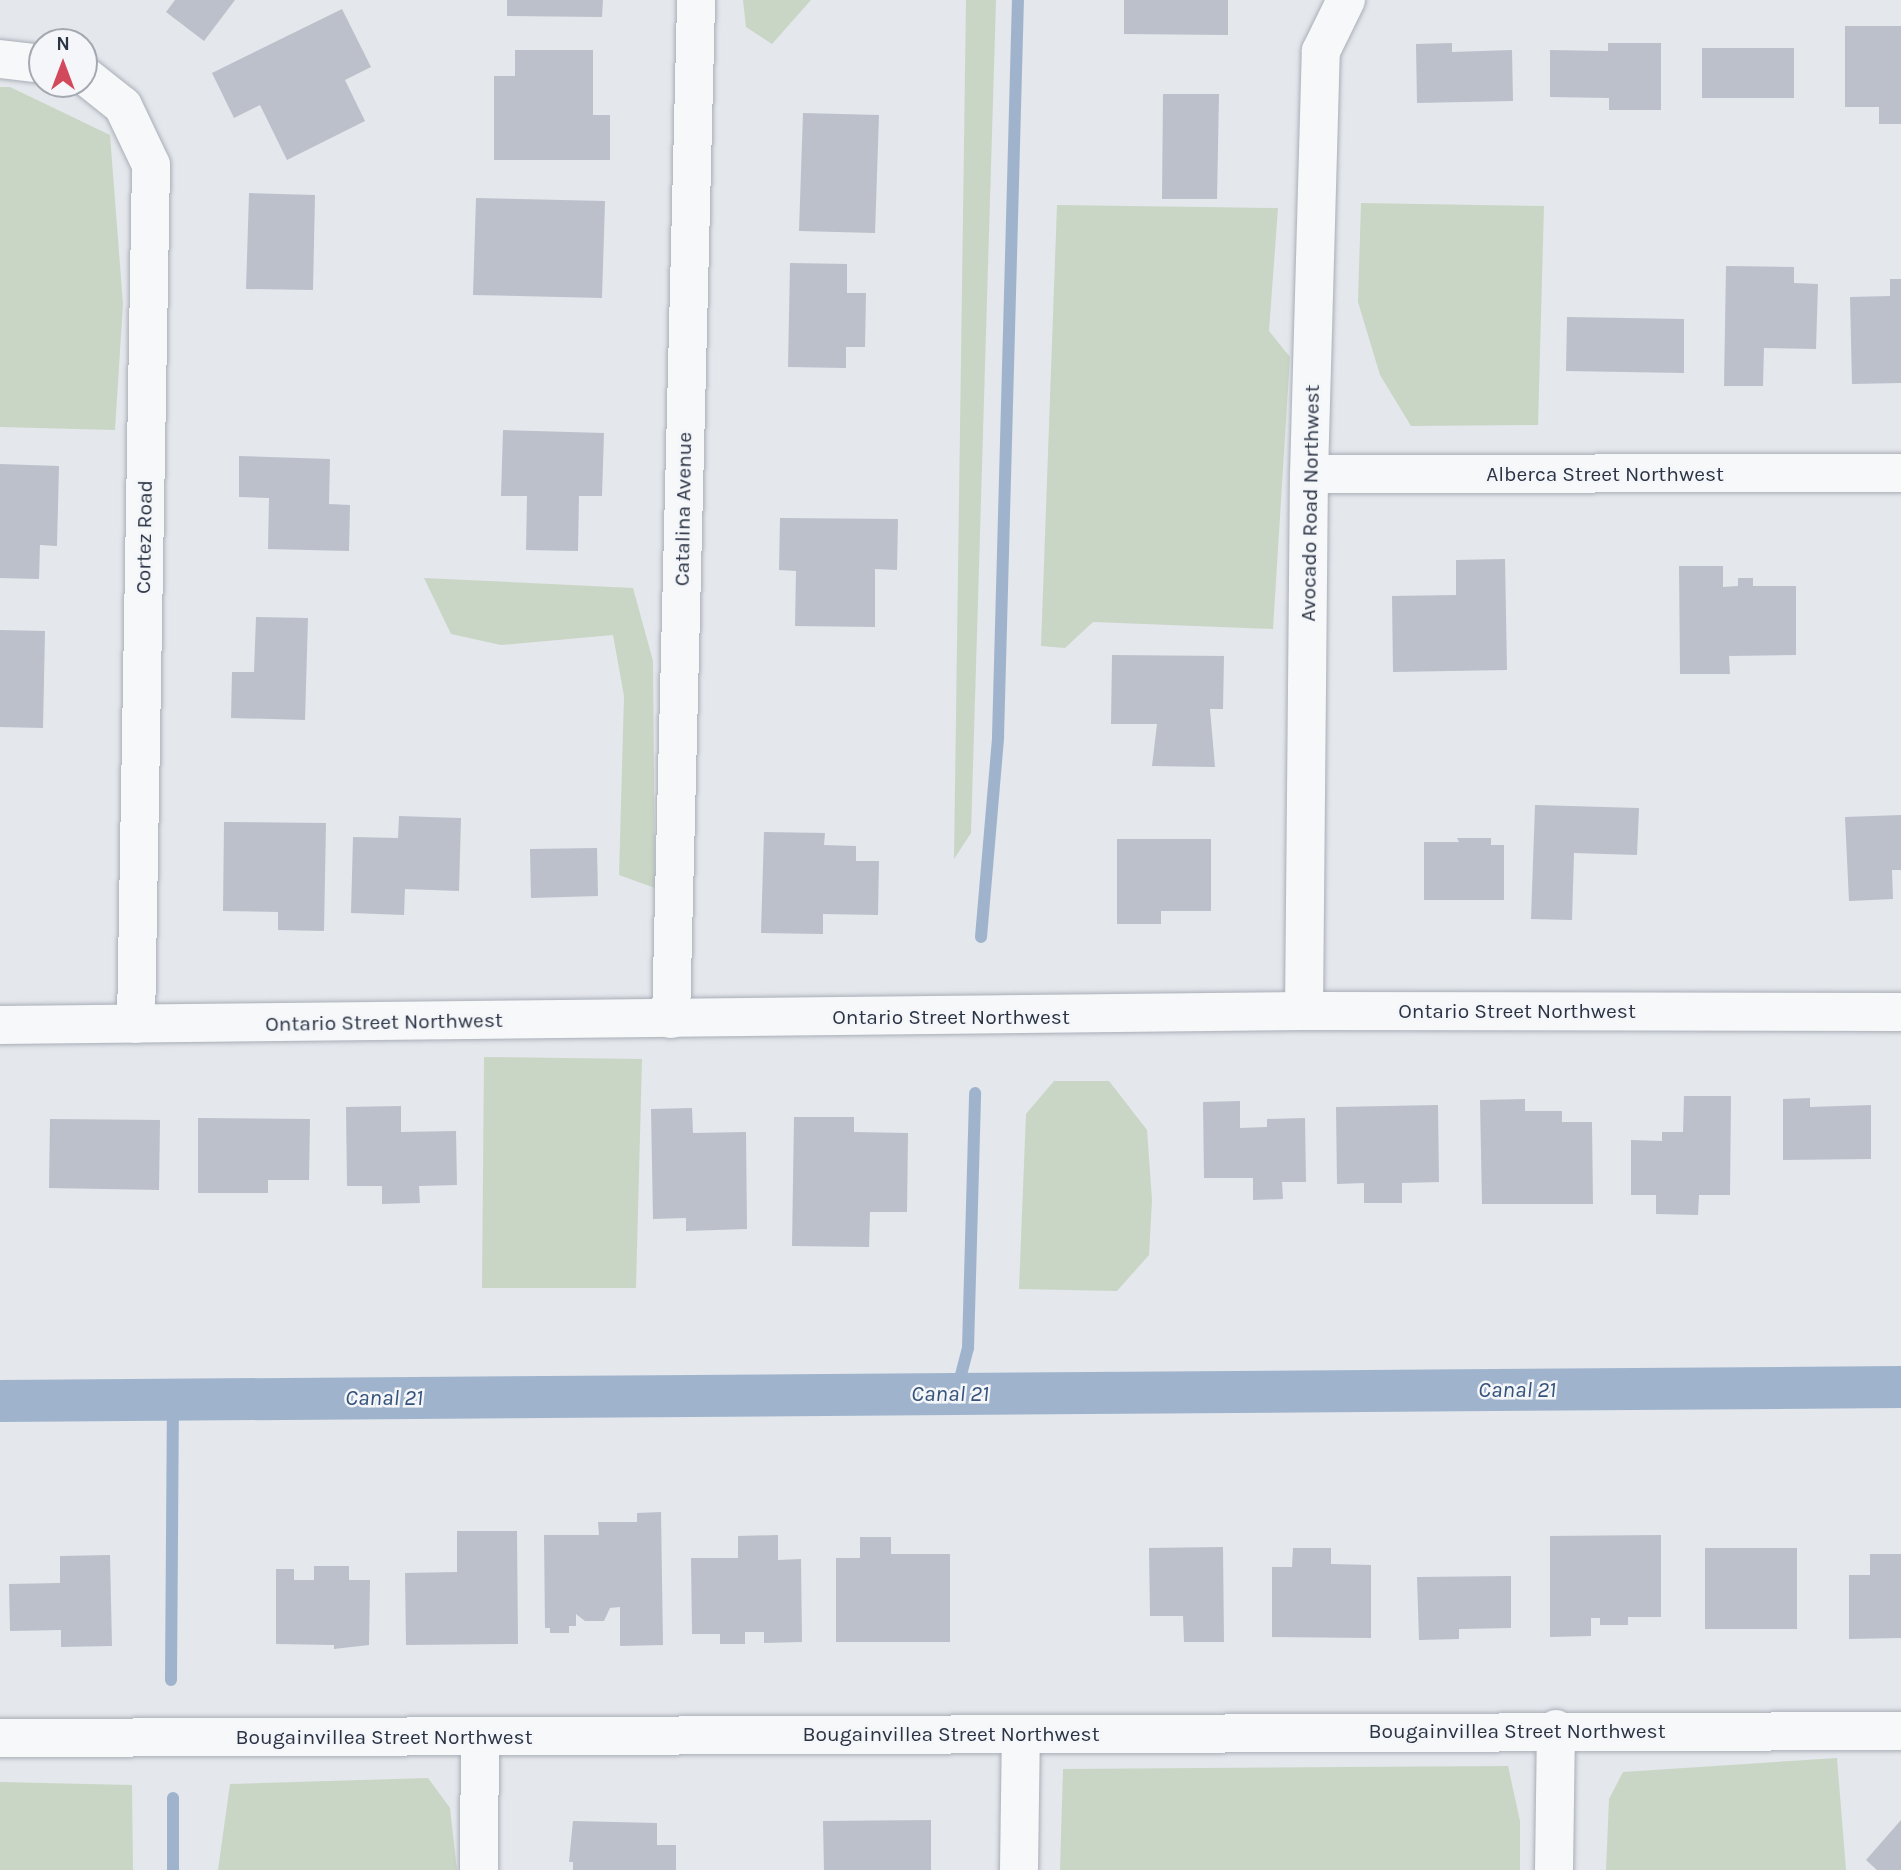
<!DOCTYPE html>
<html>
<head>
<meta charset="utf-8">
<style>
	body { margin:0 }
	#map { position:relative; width:1901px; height:1870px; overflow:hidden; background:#e4e7ec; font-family:Karla,sans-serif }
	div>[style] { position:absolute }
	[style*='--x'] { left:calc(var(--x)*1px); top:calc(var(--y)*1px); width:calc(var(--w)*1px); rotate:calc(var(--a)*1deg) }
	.green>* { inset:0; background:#c9d6c5 }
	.stream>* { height:12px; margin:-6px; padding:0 6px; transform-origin:6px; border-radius:6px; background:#9fb4cc }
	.canal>* { height:42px; margin:-21px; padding:0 21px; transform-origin:21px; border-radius:21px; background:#9fb4cc }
	.building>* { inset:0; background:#bbc0ca }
	.roads { filter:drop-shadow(0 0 2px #a9aeb7) drop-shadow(0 0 2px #a9aeb7) }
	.minor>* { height:38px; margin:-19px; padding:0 19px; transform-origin:19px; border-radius:19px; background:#f7f8fa }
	span { translate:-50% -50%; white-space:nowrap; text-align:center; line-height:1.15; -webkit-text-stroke:5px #f4f6f9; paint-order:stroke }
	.street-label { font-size:21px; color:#2b3445 }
	.water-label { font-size:23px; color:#34527a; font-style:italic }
	.north { position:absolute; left:28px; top:28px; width:70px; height:70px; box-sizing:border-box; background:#f4f6f9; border:2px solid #a4a8b1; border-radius:50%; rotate:0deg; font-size:19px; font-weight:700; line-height:28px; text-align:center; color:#2b3445 }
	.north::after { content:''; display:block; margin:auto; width:24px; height:32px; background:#d1495b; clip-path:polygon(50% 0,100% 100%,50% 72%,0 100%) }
</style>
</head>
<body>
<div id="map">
	<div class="green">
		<i style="clip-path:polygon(743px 0,811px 0,772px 44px,746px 27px)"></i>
		<i style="clip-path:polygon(966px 0,996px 0,971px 833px,954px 859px)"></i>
		<i style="clip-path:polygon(0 87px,10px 87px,110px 135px,123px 304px,115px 430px,0 427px)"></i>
		<i style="clip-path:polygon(1361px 203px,1544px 206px,1538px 425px,1411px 426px,1380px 375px,1358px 302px)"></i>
		<i style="clip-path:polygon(1057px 205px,1278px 208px,1269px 331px,1290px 357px,1273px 629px,1093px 622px,1065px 648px,1041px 646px)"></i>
		<i style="clip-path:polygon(424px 578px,633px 588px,653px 661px,655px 888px,619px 875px,624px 696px,613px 635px,501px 645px,451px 634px)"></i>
		<i style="clip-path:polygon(484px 1057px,642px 1059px,636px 1288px,482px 1288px)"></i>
		<i style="clip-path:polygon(1054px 1081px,1109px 1081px,1147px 1130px,1152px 1200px,1149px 1255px,1117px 1291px,1019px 1289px,1026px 1114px)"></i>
		<i style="clip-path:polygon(1837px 1758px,1846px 1870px,1606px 1870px,1609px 1799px,1623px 1772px)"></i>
		<i style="clip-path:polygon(1508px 1766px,1520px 1821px,1520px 1870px,1060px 1870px,1063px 1769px)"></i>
		<i style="clip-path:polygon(428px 1778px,450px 1808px,457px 1870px,218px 1870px,230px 1784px)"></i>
		<i style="clip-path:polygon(0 1782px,132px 1785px,133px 1870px,0 1870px)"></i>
	</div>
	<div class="stream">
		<i style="--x:981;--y:937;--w:201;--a:-85.1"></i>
		<i style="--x:998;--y:737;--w:737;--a:-88.45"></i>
		<i style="--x:956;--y:1394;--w:48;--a:-75.4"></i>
		<i style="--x:968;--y:1348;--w:255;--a:-88.4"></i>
		<i style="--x:171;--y:1680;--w:280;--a:-89.6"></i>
		<i style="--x:173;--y:1798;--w:72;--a:90"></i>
	</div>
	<div class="canal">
		<i style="--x:0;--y:1401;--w:1901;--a:-0.42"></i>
	</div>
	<div class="building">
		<i style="clip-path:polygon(175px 0,235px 0,204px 41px,166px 12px)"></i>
		<i style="clip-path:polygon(507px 0,603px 0,602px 17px,507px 16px)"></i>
		<i style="clip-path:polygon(1124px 0,1228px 0,1228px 35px,1124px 34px)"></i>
		<i style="clip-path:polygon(342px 9px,371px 67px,345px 80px,365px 121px,287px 160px,260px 105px,234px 118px,212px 73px)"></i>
		<i style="clip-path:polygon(1845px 26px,1901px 26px,1901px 124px,1879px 124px,1879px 107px,1845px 107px)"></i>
		<i style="clip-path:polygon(1452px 43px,1452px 52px,1512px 50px,1513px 101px,1417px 103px,1416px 44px)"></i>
		<i style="clip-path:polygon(1608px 43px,1661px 43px,1661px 110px,1609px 110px,1609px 98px,1550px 97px,1550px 50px,1608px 51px)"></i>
		<i style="clip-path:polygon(1702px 48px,1794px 48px,1794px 98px,1702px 98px)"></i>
		<i style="clip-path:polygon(515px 50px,593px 50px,593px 115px,610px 115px,610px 160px,494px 160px,494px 76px,515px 76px)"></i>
		<i style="clip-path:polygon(1163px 94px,1219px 94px,1217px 199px,1162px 199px)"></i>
		<i style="clip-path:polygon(803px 113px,879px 115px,875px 233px,799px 231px)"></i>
		<i style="clip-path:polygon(249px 193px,315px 195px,313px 290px,246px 289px)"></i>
		<i style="clip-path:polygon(476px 198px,605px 201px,602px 298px,473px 295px)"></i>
		<i style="clip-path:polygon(790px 263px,847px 264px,847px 293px,866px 293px,865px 347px,846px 347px,846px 368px,788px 367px)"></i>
		<i style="clip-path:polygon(1726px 266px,1794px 267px,1794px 283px,1818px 284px,1816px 349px,1764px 348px,1763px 386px,1724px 386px)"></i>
		<i style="clip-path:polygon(1890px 279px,1901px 279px,1901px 383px,1852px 384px,1850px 297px,1890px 296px)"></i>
		<i style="clip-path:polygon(1567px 317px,1684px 319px,1684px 373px,1566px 371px)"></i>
		<i style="clip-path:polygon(503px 430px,604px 433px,602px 496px,579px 496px,578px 551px,526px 550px,527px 496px,501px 496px)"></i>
		<i style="clip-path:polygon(239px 456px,330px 459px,329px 504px,350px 505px,349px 551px,268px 549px,269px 498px,239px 497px)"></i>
		<i style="clip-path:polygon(0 464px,59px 466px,57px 546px,40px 545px,39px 579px,0 578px)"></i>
		<i style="clip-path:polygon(780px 518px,898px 519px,897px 570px,875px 569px,875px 627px,795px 626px,796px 571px,779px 570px)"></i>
		<i style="clip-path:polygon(1505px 559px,1507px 670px,1393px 672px,1392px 596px,1456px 595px,1456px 560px)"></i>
		<i style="clip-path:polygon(1679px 566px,1723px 566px,1723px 587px,1738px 586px,1738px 578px,1753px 578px,1753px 586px,1796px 586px,1796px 655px,1729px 656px,1730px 674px,1680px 674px)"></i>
		<i style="clip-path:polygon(256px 617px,308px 618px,305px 720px,231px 718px,232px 672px,254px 672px)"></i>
		<i style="clip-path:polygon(0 630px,45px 631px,43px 728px,0 727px)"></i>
		<i style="clip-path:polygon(1112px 655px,1224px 656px,1223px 709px,1210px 709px,1215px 767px,1152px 766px,1157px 724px,1111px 724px)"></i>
		<i style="clip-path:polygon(1535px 805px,1639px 808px,1637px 855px,1574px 853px,1572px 920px,1531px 919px)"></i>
		<i style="clip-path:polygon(1901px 815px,1901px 870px,1892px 870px,1893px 899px,1849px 901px,1845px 817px)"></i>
		<i style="clip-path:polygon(399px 816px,461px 818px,459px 891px,405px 889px,404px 915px,351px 913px,353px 837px,398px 838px)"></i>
		<i style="clip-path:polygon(224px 822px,326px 823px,324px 931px,278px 930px,278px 912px,223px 911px)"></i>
		<i style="clip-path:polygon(764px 832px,825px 833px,824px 845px,856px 846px,856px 861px,879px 861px,878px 915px,823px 914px,823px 934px,761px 933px)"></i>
		<i style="clip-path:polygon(1457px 838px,1491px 838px,1491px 845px,1504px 845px,1504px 900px,1424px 900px,1424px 842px,1459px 842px)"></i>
		<i style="clip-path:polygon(1117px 839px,1211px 839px,1211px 911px,1161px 911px,1161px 924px,1117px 924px)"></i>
		<i style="clip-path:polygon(597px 848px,598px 896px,531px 898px,530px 849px)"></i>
		<i style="clip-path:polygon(1684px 1096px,1731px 1096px,1730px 1195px,1699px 1195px,1698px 1215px,1656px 1214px,1656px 1195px,1631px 1195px,1631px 1140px,1662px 1141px,1662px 1132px,1683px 1132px)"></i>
		<i style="clip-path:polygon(1810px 1098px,1810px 1107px,1871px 1105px,1871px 1159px,1783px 1160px,1783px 1099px)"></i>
		<i style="clip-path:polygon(1525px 1099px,1525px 1111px,1562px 1111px,1562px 1122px,1592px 1122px,1593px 1204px,1482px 1204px,1480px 1100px)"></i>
		<i style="clip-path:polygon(1240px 1101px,1240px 1128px,1267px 1127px,1267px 1119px,1305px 1118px,1306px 1182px,1282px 1182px,1283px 1199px,1253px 1200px,1253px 1178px,1204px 1178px,1203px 1102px)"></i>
		<i style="clip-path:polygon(1438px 1105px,1439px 1182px,1402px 1183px,1402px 1203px,1364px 1203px,1364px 1183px,1337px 1184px,1336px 1107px)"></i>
		<i style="clip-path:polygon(401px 1106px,401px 1132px,456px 1131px,457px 1185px,419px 1186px,420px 1203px,382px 1204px,382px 1186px,347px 1186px,346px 1107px)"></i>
		<i style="clip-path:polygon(692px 1108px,693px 1133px,746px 1132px,747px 1229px,686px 1231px,686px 1218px,653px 1219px,651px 1109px)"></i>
		<i style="clip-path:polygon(794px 1117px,854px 1117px,854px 1132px,908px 1133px,907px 1212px,870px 1212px,869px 1247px,792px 1246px)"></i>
		<i style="clip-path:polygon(198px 1118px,310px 1119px,309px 1180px,268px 1180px,268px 1193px,198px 1193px)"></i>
		<i style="clip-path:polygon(50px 1119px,160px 1120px,159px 1190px,49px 1188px)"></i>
		<i style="clip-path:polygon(661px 1512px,663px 1645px,620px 1646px,620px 1607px,610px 1608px,604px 1621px,585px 1621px,576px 1614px,576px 1626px,569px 1626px,569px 1633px,550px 1633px,550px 1628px,545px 1628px,544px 1535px,599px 1535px,598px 1522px,637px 1522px,637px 1513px)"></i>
		<i style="clip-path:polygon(457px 1531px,517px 1531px,518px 1644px,406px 1645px,405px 1573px,457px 1572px)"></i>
		<i style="clip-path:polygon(778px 1535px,778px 1560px,801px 1559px,802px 1642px,764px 1643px,764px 1632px,745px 1632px,745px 1644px,720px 1644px,720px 1634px,692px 1634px,691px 1558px,738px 1558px,738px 1536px)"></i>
		<i style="clip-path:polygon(1661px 1535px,1661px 1617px,1628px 1617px,1628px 1625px,1600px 1625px,1600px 1618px,1591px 1618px,1591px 1636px,1550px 1637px,1550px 1536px)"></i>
		<i style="clip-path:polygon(860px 1537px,891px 1537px,891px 1554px,950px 1554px,950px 1642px,836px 1642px,836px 1558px,860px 1558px)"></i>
		<i style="clip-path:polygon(1223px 1547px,1224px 1642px,1184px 1642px,1183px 1616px,1150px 1616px,1149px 1548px)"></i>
		<i style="clip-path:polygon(1293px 1548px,1331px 1548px,1331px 1564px,1371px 1565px,1371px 1638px,1272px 1637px,1272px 1567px,1292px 1567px)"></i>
		<i style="clip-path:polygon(1705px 1548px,1797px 1548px,1797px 1629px,1705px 1629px)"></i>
		<i style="clip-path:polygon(1870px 1554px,1901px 1554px,1901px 1638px,1849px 1639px,1849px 1575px,1870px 1575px)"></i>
		<i style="clip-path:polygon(110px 1555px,112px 1646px,61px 1647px,61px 1630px,10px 1631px,9px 1584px,60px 1583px,60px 1556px)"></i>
		<i style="clip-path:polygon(314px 1566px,349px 1566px,349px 1580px,370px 1580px,369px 1645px,334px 1649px,334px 1645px,276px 1644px,276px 1569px,294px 1569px,294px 1580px,314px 1580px)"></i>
		<i style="clip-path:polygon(1511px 1576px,1511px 1628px,1459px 1629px,1459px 1639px,1419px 1640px,1417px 1577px)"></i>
		<i style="clip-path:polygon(931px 1820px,931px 1870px,824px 1870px,823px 1821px)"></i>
		<i style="clip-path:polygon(1901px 1820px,1901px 1870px,1877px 1870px,1866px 1860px)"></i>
		<i style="clip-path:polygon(573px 1821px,657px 1823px,657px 1845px,676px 1845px,676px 1870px,573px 1870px,573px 1862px,569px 1862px)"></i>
	</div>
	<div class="roads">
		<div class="minor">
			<i style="--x:0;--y:59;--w:42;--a:6.8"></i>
			<i style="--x:84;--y:75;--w:50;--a:38.5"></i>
			<i style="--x:123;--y:106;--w:65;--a:64.6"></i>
			<i style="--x:151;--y:165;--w:859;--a:91"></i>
			<i style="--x:1309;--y:474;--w:592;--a:-0.1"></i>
			<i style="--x:1304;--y:1011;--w:537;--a:-89.47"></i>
			<i style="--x:1309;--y:474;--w:423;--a:-88.4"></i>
			<i style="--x:1321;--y:51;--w:57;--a:-63.9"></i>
			<i style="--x:671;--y:1019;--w:1019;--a:-88.59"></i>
			<i style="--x:0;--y:1025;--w:1304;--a:-0.62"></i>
			<i style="--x:1304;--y:1011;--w:597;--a:0.1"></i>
			<i style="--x:0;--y:1738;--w:1901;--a:-0.21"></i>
			<i style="--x:479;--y:1870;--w:133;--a:-89.6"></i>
			<i style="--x:1019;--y:1870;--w:136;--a:-89.2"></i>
			<i style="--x:1554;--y:1870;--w:141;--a:-89.2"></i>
		</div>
	</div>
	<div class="street-label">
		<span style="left:1605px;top:474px">Alberca Street Northwest</span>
		<span style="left:1310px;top:503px;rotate:-89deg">Avocado Road Northwest</span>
		<span style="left:683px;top:509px;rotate:-89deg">Catalina Avenue</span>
		<span style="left:144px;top:537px;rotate:-89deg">Cortez Road</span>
		<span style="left:1517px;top:1011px">Ontario Street Northwest</span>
		<span style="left:951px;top:1017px">Ontario Street Northwest</span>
		<span style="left:384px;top:1022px;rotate:-1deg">Ontario Street Northwest</span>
		<span style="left:1517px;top:1731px">Bougainvillea Street Northwest</span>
		<span style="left:951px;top:1734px">Bougainvillea Street Northwest</span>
		<span style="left:384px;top:1737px">Bougainvillea Street Northwest</span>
	</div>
	<div class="water-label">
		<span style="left:1517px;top:1390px">Canal 21</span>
		<span style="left:950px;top:1394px">Canal 21</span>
		<span style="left:384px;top:1398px">Canal 21</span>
	</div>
	<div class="north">N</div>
</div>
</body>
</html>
